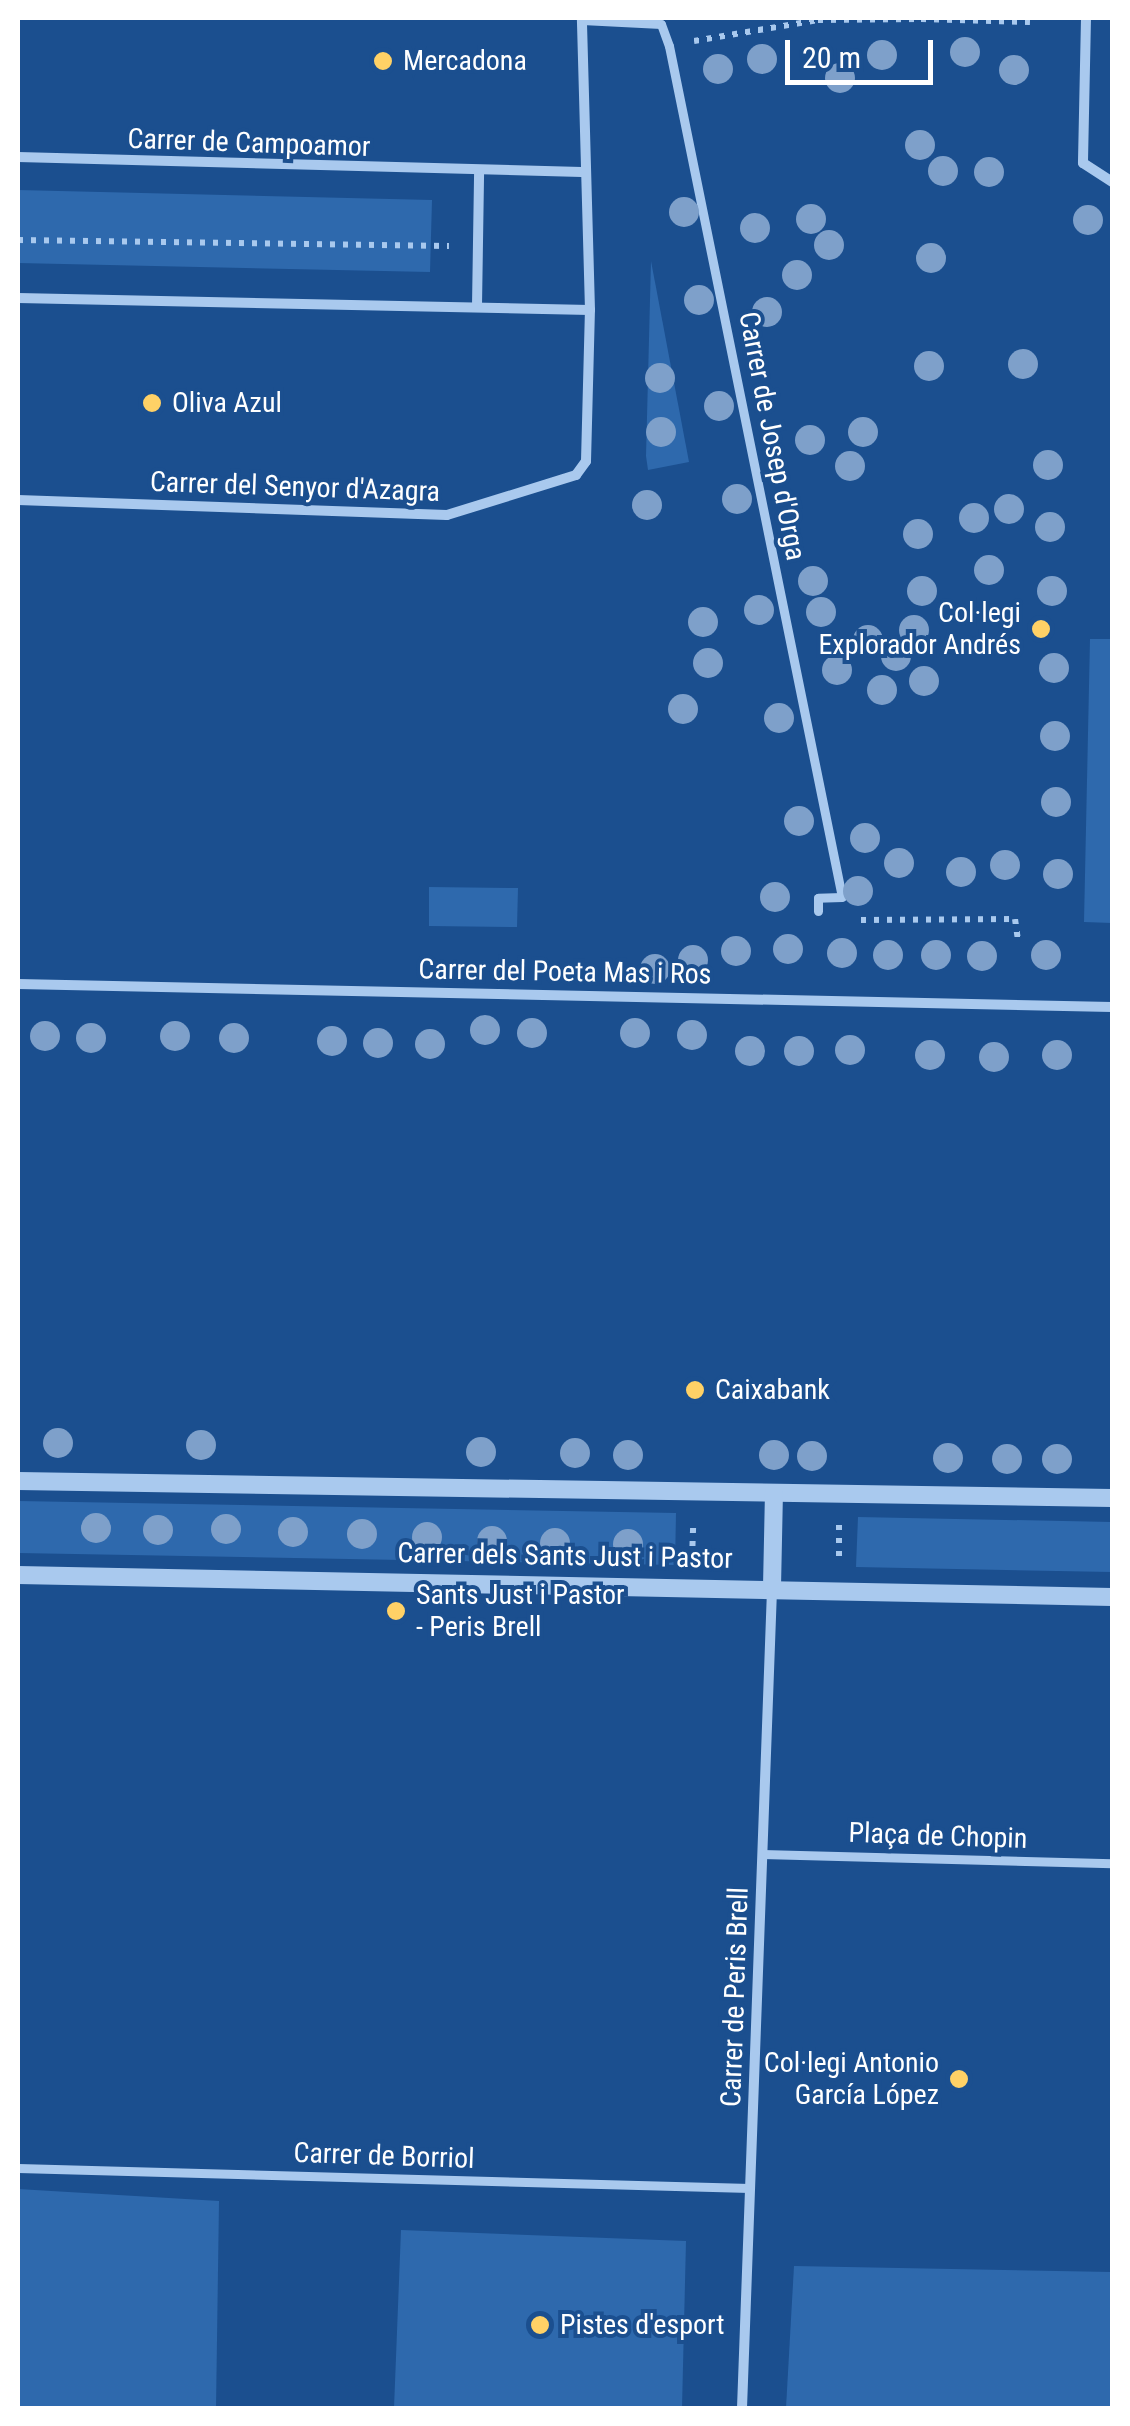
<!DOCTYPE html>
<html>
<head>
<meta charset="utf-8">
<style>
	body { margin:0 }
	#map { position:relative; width:1130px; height:2426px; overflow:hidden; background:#1b4f8f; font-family:"Roboto Condensed",sans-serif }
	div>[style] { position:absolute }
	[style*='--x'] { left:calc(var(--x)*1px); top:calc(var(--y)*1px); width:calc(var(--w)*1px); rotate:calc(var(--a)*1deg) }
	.green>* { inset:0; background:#2e69ad }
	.path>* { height:6px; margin-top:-3px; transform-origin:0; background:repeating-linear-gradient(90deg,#a9c9ee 0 5px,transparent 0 13px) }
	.pedestrian>* { height:9px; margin:-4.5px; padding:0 4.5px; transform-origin:4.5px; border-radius:4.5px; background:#a9c9ee }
	.minor>* { height:10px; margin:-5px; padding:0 5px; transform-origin:5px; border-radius:5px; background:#a9c9ee }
	.tertiary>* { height:18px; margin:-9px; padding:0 9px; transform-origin:9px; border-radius:9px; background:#a9c9ee }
	.trees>* { width:30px; height:30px; margin:-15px; border-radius:50%; background:#7ea0ca }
	.dots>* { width:28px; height:28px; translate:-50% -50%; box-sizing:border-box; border:5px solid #1b4f8f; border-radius:50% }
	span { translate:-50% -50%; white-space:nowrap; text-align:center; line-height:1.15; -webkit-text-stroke:8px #1b4f8f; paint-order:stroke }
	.poi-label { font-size:28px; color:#fff }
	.left { translate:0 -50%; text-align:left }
	.right { translate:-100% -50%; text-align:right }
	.street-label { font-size:28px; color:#fff }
	.frame { position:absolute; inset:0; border:20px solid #fff; pointer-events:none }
	.scale { position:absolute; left:785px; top:40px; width:148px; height:45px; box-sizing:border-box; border:5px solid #fff; border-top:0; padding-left:12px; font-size:30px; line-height:35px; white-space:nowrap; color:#fff; -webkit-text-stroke:8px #1b4f8f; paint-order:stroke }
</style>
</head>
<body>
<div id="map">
	<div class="green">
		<i style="clip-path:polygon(18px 190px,432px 200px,430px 272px,18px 263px)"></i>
		<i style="clip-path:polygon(651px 261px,689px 462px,648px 470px,646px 456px)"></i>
		<i style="clip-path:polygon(1090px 639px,1112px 639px,1112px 923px,1084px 922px)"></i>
		<i style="clip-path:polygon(429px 887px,518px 888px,517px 927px,429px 926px)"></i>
		<i style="clip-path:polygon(18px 1501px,676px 1513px,675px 1565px,18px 1553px)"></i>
		<i style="clip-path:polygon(858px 1517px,1112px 1522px,1112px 1572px,856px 1567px)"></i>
		<i style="clip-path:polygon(18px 2189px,219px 2201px,216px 2408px,18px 2408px)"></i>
		<i style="clip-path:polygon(401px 2230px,686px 2241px,682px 2408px,394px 2408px)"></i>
		<i style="clip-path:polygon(794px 2266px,1112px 2272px,1110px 2408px,786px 2408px)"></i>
	</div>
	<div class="path">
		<i style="--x:921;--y:19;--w:109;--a:1.6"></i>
		<i style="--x:694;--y:41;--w:126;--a:-9.6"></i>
		<i style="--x:818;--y:20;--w:103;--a:-0.6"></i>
		<i style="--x:18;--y:240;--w:431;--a:0.8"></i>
		<i style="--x:861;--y:920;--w:154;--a:-0.4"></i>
		<i style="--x:1015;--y:919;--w:22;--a:82"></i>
		<i style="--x:839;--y:1525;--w:32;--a:90"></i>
		<i style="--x:692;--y:1559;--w:37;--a:-88"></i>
	</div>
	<div class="pedestrian">
		<i style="--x:582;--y:20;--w:79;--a:2.9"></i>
		<i style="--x:661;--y:24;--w:23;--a:70"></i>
		<i style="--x:669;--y:46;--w:868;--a:78.51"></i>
		<i style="--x:842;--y:897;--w:24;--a:178"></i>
		<i style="--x:818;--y:898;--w:13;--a:90"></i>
		<i style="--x:762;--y:1854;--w:350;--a:1.5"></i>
		<i style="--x:18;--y:2168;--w:732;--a:1.57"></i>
	</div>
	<div class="minor">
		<i style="--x:1086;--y:18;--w:145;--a:91.2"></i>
		<i style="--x:1083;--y:163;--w:35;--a:33"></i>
		<i style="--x:18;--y:157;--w:564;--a:1.52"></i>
		<i style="--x:18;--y:298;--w:572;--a:1.2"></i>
		<i style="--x:477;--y:306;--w:133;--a:-89.1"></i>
		<i style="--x:18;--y:500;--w:429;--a:2"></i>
		<i style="--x:447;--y:515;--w:135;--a:-17.2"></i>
		<i style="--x:576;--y:475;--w:17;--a:-54"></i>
		<i style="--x:586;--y:461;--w:151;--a:-88.5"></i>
		<i style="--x:590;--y:310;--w:292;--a:-91.6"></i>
		<i style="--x:18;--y:984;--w:1094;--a:1.2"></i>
		<i style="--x:742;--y:2408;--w:821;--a:-87.9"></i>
	</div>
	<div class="tertiary">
		<i style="--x:18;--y:1481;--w:1094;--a:0.89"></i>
		<i style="--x:18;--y:1575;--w:1094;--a:1.15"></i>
		<i style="--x:772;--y:1587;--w:94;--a:-88.8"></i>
	</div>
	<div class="trees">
		<i style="left:965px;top:52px"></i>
		<i style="left:882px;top:55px"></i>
		<i style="left:762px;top:59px"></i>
		<i style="left:718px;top:69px"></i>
		<i style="left:1014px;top:70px"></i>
		<i style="left:840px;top:78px"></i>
		<i style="left:920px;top:145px"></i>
		<i style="left:943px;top:171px"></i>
		<i style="left:989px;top:172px"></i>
		<i style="left:684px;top:212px"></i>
		<i style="left:811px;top:219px"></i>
		<i style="left:1088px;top:220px"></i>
		<i style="left:755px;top:228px"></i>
		<i style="left:829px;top:245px"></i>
		<i style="left:931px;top:258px"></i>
		<i style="left:797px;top:275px"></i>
		<i style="left:699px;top:300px"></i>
		<i style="left:767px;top:312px"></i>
		<i style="left:1023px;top:364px"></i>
		<i style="left:929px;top:366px"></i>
		<i style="left:660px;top:378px"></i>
		<i style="left:719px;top:406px"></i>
		<i style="left:661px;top:432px"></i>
		<i style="left:863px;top:432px"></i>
		<i style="left:810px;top:440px"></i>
		<i style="left:1048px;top:465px"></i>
		<i style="left:850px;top:466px"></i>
		<i style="left:737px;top:499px"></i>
		<i style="left:647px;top:505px"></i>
		<i style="left:1009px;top:509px"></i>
		<i style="left:974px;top:518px"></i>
		<i style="left:1050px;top:527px"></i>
		<i style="left:918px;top:534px"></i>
		<i style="left:989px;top:570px"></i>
		<i style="left:813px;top:581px"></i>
		<i style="left:922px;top:591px"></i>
		<i style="left:1052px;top:591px"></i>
		<i style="left:759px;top:610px"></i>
		<i style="left:821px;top:612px"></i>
		<i style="left:703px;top:622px"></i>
		<i style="left:914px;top:630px"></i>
		<i style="left:868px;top:640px"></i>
		<i style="left:896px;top:656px"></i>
		<i style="left:708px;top:663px"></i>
		<i style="left:1054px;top:668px"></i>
		<i style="left:837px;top:670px"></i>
		<i style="left:924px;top:681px"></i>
		<i style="left:882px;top:690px"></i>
		<i style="left:683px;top:709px"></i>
		<i style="left:779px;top:718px"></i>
		<i style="left:1055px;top:736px"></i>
		<i style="left:1056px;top:802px"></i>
		<i style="left:799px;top:821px"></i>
		<i style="left:865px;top:838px"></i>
		<i style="left:899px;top:863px"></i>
		<i style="left:1005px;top:865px"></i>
		<i style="left:961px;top:872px"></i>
		<i style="left:1058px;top:874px"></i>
		<i style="left:858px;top:891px"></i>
		<i style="left:775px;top:897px"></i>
		<i style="left:788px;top:949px"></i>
		<i style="left:736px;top:951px"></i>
		<i style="left:842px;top:953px"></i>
		<i style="left:888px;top:955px"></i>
		<i style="left:936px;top:955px"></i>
		<i style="left:1046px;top:955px"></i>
		<i style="left:982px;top:956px"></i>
		<i style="left:693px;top:960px"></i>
		<i style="left:655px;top:969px"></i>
		<i style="left:485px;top:1030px"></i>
		<i style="left:532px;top:1033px"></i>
		<i style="left:635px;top:1033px"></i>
		<i style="left:692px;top:1035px"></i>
		<i style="left:45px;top:1036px"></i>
		<i style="left:175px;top:1036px"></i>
		<i style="left:91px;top:1038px"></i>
		<i style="left:234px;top:1038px"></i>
		<i style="left:332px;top:1041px"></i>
		<i style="left:378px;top:1043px"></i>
		<i style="left:430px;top:1044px"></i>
		<i style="left:850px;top:1050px"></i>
		<i style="left:750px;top:1051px"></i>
		<i style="left:799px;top:1051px"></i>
		<i style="left:930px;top:1055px"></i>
		<i style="left:1057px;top:1055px"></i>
		<i style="left:994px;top:1057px"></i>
		<i style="left:58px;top:1443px"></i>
		<i style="left:201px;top:1445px"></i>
		<i style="left:481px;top:1452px"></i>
		<i style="left:575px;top:1453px"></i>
		<i style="left:628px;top:1455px"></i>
		<i style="left:774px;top:1455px"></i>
		<i style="left:812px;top:1456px"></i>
		<i style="left:948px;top:1458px"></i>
		<i style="left:1007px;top:1459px"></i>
		<i style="left:1057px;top:1459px"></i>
		<i style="left:96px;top:1528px"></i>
		<i style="left:226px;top:1529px"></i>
		<i style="left:158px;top:1530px"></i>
		<i style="left:293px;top:1532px"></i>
		<i style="left:362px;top:1534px"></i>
		<i style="left:427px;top:1537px"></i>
		<i style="left:492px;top:1541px"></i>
		<i style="left:555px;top:1543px"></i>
		<i style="left:628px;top:1544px"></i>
	</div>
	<div class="dots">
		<i style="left:383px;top:61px;background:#ffd166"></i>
		<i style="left:152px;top:403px;background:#ffd166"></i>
		<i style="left:1041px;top:629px;background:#ffd166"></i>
		<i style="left:695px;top:1390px;background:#ffd166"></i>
		<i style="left:396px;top:1611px;background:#ffd166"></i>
		<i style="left:959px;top:2079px;background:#ffd166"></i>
		<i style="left:540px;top:2325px;background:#ffd166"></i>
	</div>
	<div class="poi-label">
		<span class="left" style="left:403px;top:61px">Mercadona</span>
		<span class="left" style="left:172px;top:403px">Oliva Azul</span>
		<span class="right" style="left:1021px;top:629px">Col·legi<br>Explorador Andrés</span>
		<span class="left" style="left:715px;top:1390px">Caixabank</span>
		<span class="left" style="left:416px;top:1611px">Sants Just i Pastor<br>- Peris Brell</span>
		<span class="right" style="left:939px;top:2079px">Col·legi Antonio<br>García López</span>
		<span class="left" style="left:560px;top:2325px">Pistes d'esport</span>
	</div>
	<div class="street-label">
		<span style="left:249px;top:143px;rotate:2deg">Carrer de Campoamor</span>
		<span style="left:772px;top:436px;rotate:79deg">Carrer de Josep d'Orga</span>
		<span style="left:295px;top:487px;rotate:2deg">Carrer del Senyor d'Azagra</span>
		<span style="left:565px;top:972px;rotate:1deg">Carrer del Poeta Mas i Ros</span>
		<span style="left:565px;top:1556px;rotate:1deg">Carrer dels Sants Just i Pastor</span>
		<span style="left:938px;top:1836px;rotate:2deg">Plaça de Chopin</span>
		<span style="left:735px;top:1997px;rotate:-88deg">Carrer de Peris Brell</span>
		<span style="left:384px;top:2156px;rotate:2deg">Carrer de Borriol</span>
	</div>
	<div class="frame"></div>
	<div class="scale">20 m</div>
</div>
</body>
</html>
